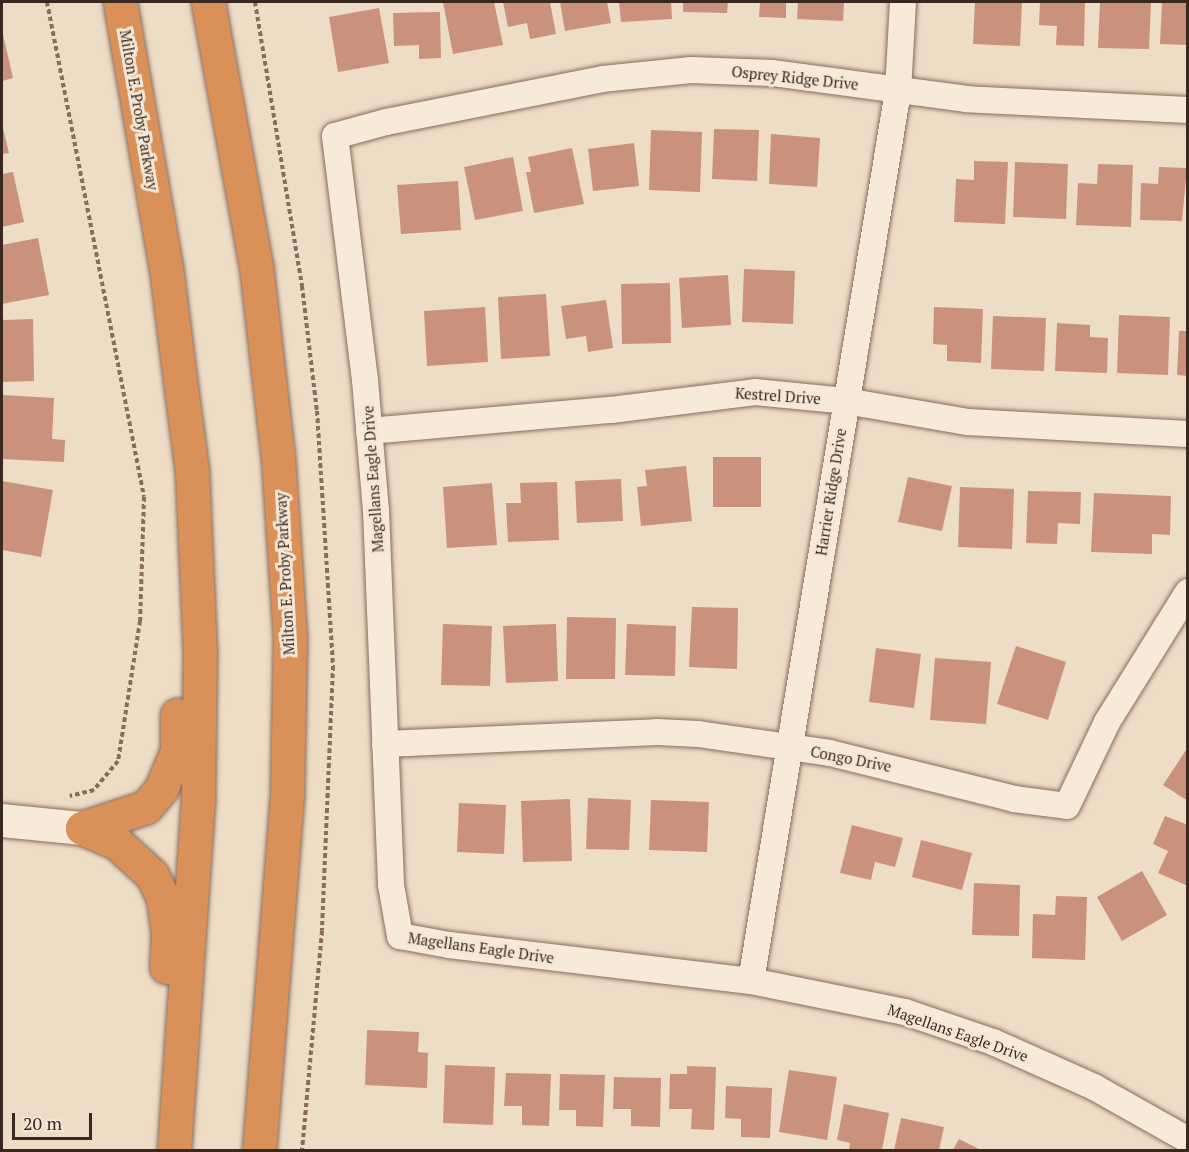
<!DOCTYPE html>
<html>
<head>
<meta charset="utf-8">
<style>
	body { margin:0 }
	#map { position:relative; width:1189px; height:1152px; overflow:hidden; background:#eddcc6; font-family:"PT Serif",serif }
	div>[style] { position:absolute }
	[style*='--x'] { left:calc(var(--x)*1px); top:calc(var(--y)*1px); width:calc(var(--w)*1px); rotate:calc(var(--a)*1deg) }
	.building>* { inset:0; background:#ca927d }
	.path>* { height:4px; margin-top:-2px; transform-origin:0; background:repeating-linear-gradient(90deg,#886d5c 0 4.5px,transparent 0 7.5px) }
	.roads { filter:drop-shadow(0 0 2px #886d5c) drop-shadow(0 0 2px #886d5c) }
	.street>* { height:26px; margin:-13px; padding:0 13px; transform-origin:13px; border-radius:13px; background:#f8ead9 }
	.secondary>* { height:33px; margin:-16.5px; padding:0 16.5px; transform-origin:16.5px; border-radius:16.5px; background:#f8ead9 }
	.highway>* { height:33px; margin:-16.5px; padding:0 16.5px; transform-origin:16.5px; border-radius:16.5px; background:#da9059 }
	span { translate:-50% -50%; white-space:nowrap; text-align:center; line-height:1.15; -webkit-text-stroke:6px #f5e7d5; paint-order:stroke }
	.street-label { font-size:15px; color:#39281f }
	.frame { position:absolute; inset:0; border:3px solid #39281f; pointer-events:none }
	.scale { position:absolute; left:12px; top:1113px; width:80px; height:27px; box-sizing:border-box; border:3px solid #39281f; border-top:0; padding-left:8px; font-size:18px; line-height:21px; white-space:nowrap; color:#39281f; -webkit-text-stroke:4px #f5e7d5; paint-order:stroke }
</style>
</head>
<body>
<div id="map">
	<div class="building">
		<i style="clip-path:polygon(443px 2px,494px 2px,503px 45px,453px 54px)"></i>
		<i style="clip-path:polygon(503px 2px,550px 2px,556px 34px,530px 39px,527px 23px,508px 27px)"></i>
		<i style="clip-path:polygon(560px 2px,607px 2px,611px 23px,565px 31px)"></i>
		<i style="clip-path:polygon(619px 2px,671px 2px,672px 19px,621px 22px)"></i>
		<i style="clip-path:polygon(683px 2px,728px 2px,727px 13px,683px 12px)"></i>
		<i style="clip-path:polygon(760px 2px,786px 2px,786px 18px,759px 17px)"></i>
		<i style="clip-path:polygon(798px 2px,844px 2px,843px 21px,797px 19px)"></i>
		<i style="clip-path:polygon(975px 2px,1022px 2px,1020px 46px,973px 44px)"></i>
		<i style="clip-path:polygon(1040px 2px,1085px 2px,1084px 46px,1056px 45px,1057px 26px,1039px 25px)"></i>
		<i style="clip-path:polygon(1100px 2px,1151px 2px,1149px 49px,1098px 48px)"></i>
		<i style="clip-path:polygon(1162px 2px,1188px 2px,1188px 45px,1160px 44px)"></i>
		<i style="clip-path:polygon(379px 8px,389px 63px,338px 72px,329px 17px)"></i>
		<i style="clip-path:polygon(440px 12px,441px 58px,419px 59px,419px 45px,394px 46px,393px 13px)"></i>
		<i style="clip-path:polygon(2px 30px,13px 78px,2px 81px)"></i>
		<i style="clip-path:polygon(2px 124px,9px 153px,2px 154px)"></i>
		<i style="clip-path:polygon(714px 129px,759px 130px,757px 181px,712px 179px)"></i>
		<i style="clip-path:polygon(651px 130px,702px 132px,700px 192px,649px 190px)"></i>
		<i style="clip-path:polygon(771px 134px,820px 138px,817px 187px,769px 184px)"></i>
		<i style="clip-path:polygon(634px 143px,639px 186px,593px 191px,588px 149px)"></i>
		<i style="clip-path:polygon(572px 148px,584px 204px,534px 213px,526px 172px,531px 172px,528px 157px)"></i>
		<i style="clip-path:polygon(513px 157px,523px 211px,475px 220px,464px 167px)"></i>
		<i style="clip-path:polygon(974px 161px,1008px 162px,1005px 224px,954px 222px,956px 179px,974px 180px)"></i>
		<i style="clip-path:polygon(1015px 162px,1068px 164px,1066px 219px,1013px 217px)"></i>
		<i style="clip-path:polygon(1098px 164px,1133px 165px,1131px 227px,1076px 225px,1078px 183px,1097px 184px)"></i>
		<i style="clip-path:polygon(1159px 167px,1187px 168px,1182px 221px,1140px 220px,1141px 183px,1158px 184px)"></i>
		<i style="clip-path:polygon(13px 172px,24px 222px,2px 227px,2px 174px)"></i>
		<i style="clip-path:polygon(458px 181px,461px 230px,401px 234px,397px 185px)"></i>
		<i style="clip-path:polygon(38px 238px,49px 295px,2px 304px,2px 245px)"></i>
		<i style="clip-path:polygon(744px 269px,795px 271px,793px 324px,742px 322px)"></i>
		<i style="clip-path:polygon(728px 275px,731px 325px,682px 328px,679px 278px)"></i>
		<i style="clip-path:polygon(670px 283px,671px 343px,622px 344px,621px 284px)"></i>
		<i style="clip-path:polygon(546px 294px,550px 356px,501px 359px,498px 297px)"></i>
		<i style="clip-path:polygon(606px 300px,613px 348px,588px 352px,586px 336px,566px 339px,561px 306px)"></i>
		<i style="clip-path:polygon(485px 307px,488px 362px,427px 366px,424px 311px)"></i>
		<i style="clip-path:polygon(934px 307px,983px 309px,981px 363px,947px 361px,947px 345px,933px 344px)"></i>
		<i style="clip-path:polygon(1119px 315px,1170px 317px,1168px 375px,1117px 373px)"></i>
		<i style="clip-path:polygon(993px 316px,1046px 318px,1044px 371px,991px 369px)"></i>
		<i style="clip-path:polygon(33px 319px,34px 381px,2px 382px,2px 320px)"></i>
		<i style="clip-path:polygon(1057px 323px,1090px 325px,1090px 337px,1108px 338px,1107px 373px,1055px 371px)"></i>
		<i style="clip-path:polygon(1179px 331px,1188px 331px,1188px 376px,1177px 375px)"></i>
		<i style="clip-path:polygon(2px 395px,54px 398px,52px 439px,65px 440px,64px 462px,2px 459px)"></i>
		<i style="clip-path:polygon(713px 457px,761px 457px,761px 507px,713px 507px)"></i>
		<i style="clip-path:polygon(686px 466px,692px 521px,641px 526px,637px 487px,647px 486px,645px 470px)"></i>
		<i style="clip-path:polygon(908px 477px,952px 486px,942px 531px,898px 522px)"></i>
		<i style="clip-path:polygon(621px 479px,623px 521px,577px 523px,575px 481px)"></i>
		<i style="clip-path:polygon(2px 481px,53px 490px,41px 557px,2px 550px)"></i>
		<i style="clip-path:polygon(557px 482px,559px 540px,508px 542px,506px 503px,521px 503px,520px 483px)"></i>
		<i style="clip-path:polygon(492px 483px,497px 545px,447px 548px,443px 487px)"></i>
		<i style="clip-path:polygon(960px 487px,1014px 489px,1012px 549px,958px 547px)"></i>
		<i style="clip-path:polygon(1028px 491px,1081px 492px,1080px 524px,1058px 523px,1057px 544px,1026px 543px)"></i>
		<i style="clip-path:polygon(1094px 493px,1171px 496px,1170px 535px,1152px 534px,1152px 554px,1091px 552px)"></i>
		<i style="clip-path:polygon(692px 607px,738px 608px,737px 669px,689px 667px)"></i>
		<i style="clip-path:polygon(567px 617px,616px 618px,615px 679px,566px 679px)"></i>
		<i style="clip-path:polygon(443px 624px,492px 626px,490px 686px,441px 685px)"></i>
		<i style="clip-path:polygon(556px 624px,558px 681px,506px 683px,503px 626px)"></i>
		<i style="clip-path:polygon(627px 624px,676px 626px,675px 676px,625px 675px)"></i>
		<i style="clip-path:polygon(1016px 646px,1066px 662px,1048px 720px,997px 704px)"></i>
		<i style="clip-path:polygon(876px 648px,921px 654px,914px 708px,869px 702px)"></i>
		<i style="clip-path:polygon(935px 658px,991px 662px,986px 724px,930px 720px)"></i>
		<i style="clip-path:polygon(1188px 747px,1188px 801px,1163px 785px)"></i>
		<i style="clip-path:polygon(588px 798px,631px 800px,629px 850px,586px 849px)"></i>
		<i style="clip-path:polygon(570px 799px,572px 861px,523px 862px,521px 801px)"></i>
		<i style="clip-path:polygon(651px 800px,709px 802px,707px 852px,649px 850px)"></i>
		<i style="clip-path:polygon(459px 803px,506px 805px,504px 854px,457px 852px)"></i>
		<i style="clip-path:polygon(1165px 816px,1188px 825px,1188px 886px,1158px 873px,1168px 851px,1153px 844px)"></i>
		<i style="clip-path:polygon(852px 825px,903px 838px,895px 867px,875px 862px,871px 880px,840px 873px)"></i>
		<i style="clip-path:polygon(921px 840px,972px 853px,962px 890px,912px 877px)"></i>
		<i style="clip-path:polygon(1142px 871px,1167px 915px,1122px 941px,1097px 897px)"></i>
		<i style="clip-path:polygon(974px 883px,1020px 885px,1019px 936px,972px 935px)"></i>
		<i style="clip-path:polygon(1056px 896px,1087px 897px,1085px 960px,1032px 958px,1033px 914px,1055px 915px)"></i>
		<i style="clip-path:polygon(367px 1030px,419px 1032px,418px 1052px,428px 1053px,427px 1088px,365px 1085px)"></i>
		<i style="clip-path:polygon(445px 1065px,495px 1067px,493px 1125px,443px 1123px)"></i>
		<i style="clip-path:polygon(687px 1066px,716px 1067px,714px 1130px,691px 1129px,692px 1109px,669px 1109px,670px 1074px,687px 1074px)"></i>
		<i style="clip-path:polygon(789px 1070px,837px 1077px,827px 1140px,779px 1132px)"></i>
		<i style="clip-path:polygon(506px 1073px,551px 1074px,549px 1126px,522px 1125px,522px 1106px,504px 1106px)"></i>
		<i style="clip-path:polygon(560px 1074px,605px 1075px,603px 1127px,576px 1126px,576px 1110px,559px 1110px)"></i>
		<i style="clip-path:polygon(614px 1077px,661px 1078px,660px 1127px,631px 1126px,631px 1109px,613px 1109px)"></i>
		<i style="clip-path:polygon(726px 1086px,772px 1088px,770px 1138px,741px 1137px,741px 1119px,725px 1118px)"></i>
		<i style="clip-path:polygon(844px 1104px,889px 1113px,882px 1150px,849px 1150px,850px 1143px,837px 1140px)"></i>
		<i style="clip-path:polygon(901px 1118px,944px 1127px,939px 1150px,894px 1150px)"></i>
		<i style="clip-path:polygon(959px 1139px,981px 1150px,953px 1150px)"></i>
	</div>
	<div class="path">
		<i style="--x:47;--y:2;--w:504;--a:78.91"></i>
		<i style="--x:144;--y:497;--w:124;--a:91.8"></i>
		<i style="--x:140;--y:621;--w:142;--a:98.9"></i>
		<i style="--x:118;--y:761;--w:38;--a:130"></i>
		<i style="--x:94;--y:790;--w:25;--a:166"></i>
		<i style="--x:255;--y:2;--w:288;--a:80.6"></i>
		<i style="--x:302;--y:286;--w:126;--a:83.2"></i>
		<i style="--x:317;--y:411;--w:256;--a:86.4"></i>
		<i style="--x:333;--y:666;--w:265;--a:92.4"></i>
		<i style="--x:322;--y:931;--w:220;--a:95.2"></i>
	</div>
	<div class="roads">
		<div class="street">
			<i style="--x:1188;--y:110;--w:221;--a:-177.2"></i>
			<i style="--x:967;--y:99;--w:197;--a:-172.4"></i>
			<i style="--x:772;--y:73;--w:81;--a:-177.9"></i>
			<i style="--x:691;--y:70;--w:88;--a:174.2"></i>
			<i style="--x:603;--y:79;--w:221;--a:168.8"></i>
			<i style="--x:386;--y:122;--w:53;--a:164.6"></i>
			<i style="--x:335;--y:136;--w:246;--a:83"></i>
			<i style="--x:365;--y:380;--w:130;--a:85.2"></i>
			<i style="--x:376;--y:510;--w:375;--a:87.7"></i>
			<i style="--x:391;--y:885;--w:52;--a:80"></i>
			<i style="--x:400;--y:936;--w:50;--a:10.4"></i>
			<i style="--x:449;--y:945;--w:304;--a:6.8"></i>
			<i style="--x:751;--y:981;--w:157;--a:11.4"></i>
			<i style="--x:905;--y:1012;--w:93;--a:18.8"></i>
			<i style="--x:993;--y:1042;--w:111;--a:24"></i>
			<i style="--x:1094;--y:1087;--w:108;--a:29.4"></i>
			<i style="--x:369;--y:431;--w:243;--a:-5"></i>
			<i style="--x:611;--y:410;--w:145;--a:-7.1"></i>
			<i style="--x:755;--y:392;--w:91;--a:5.6"></i>
			<i style="--x:846;--y:401;--w:124;--a:9.8"></i>
			<i style="--x:968;--y:422;--w:220;--a:3.1"></i>
			<i style="--x:385;--y:744;--w:272;--a:-2.5"></i>
			<i style="--x:657;--y:732;--w:41;--a:2.8"></i>
			<i style="--x:698;--y:734;--w:133;--a:8.2"></i>
			<i style="--x:830;--y:753;--w:190;--a:14"></i>
			<i style="--x:1014;--y:799;--w:53;--a:7.5"></i>
			<i style="--x:1067;--y:806;--w:93;--a:-64.5"></i>
			<i style="--x:1107;--y:722;--w:153;--a:-58.1"></i>
			<i style="--x:751;--y:981;--w:902;--a:-80.62"></i>
			<i style="--x:898;--y:91;--w:89;--a:-86.8"></i>
		</div>
		<div class="secondary">
			<i style="--x:2;--y:820;--w:80;--a:5.7"></i>
		</div>
		<div class="highway">
			<i style="--x:120;--y:2;--w:269;--a:80.2"></i>
			<i style="--x:166;--y:267;--w:114;--a:82.9"></i>
			<i style="--x:180;--y:380;--w:92;--a:82.5"></i>
			<i style="--x:192;--y:471;--w:180;--a:87.5"></i>
			<i style="--x:200;--y:651;--w:148;--a:90.8"></i>
			<i style="--x:198;--y:799;--w:352;--a:93.9"></i>
			<i style="--x:208;--y:2;--w:267;--a:79.7"></i>
			<i style="--x:256;--y:265;--w:193;--a:83.5"></i>
			<i style="--x:278;--y:457;--w:181;--a:86.2"></i>
			<i style="--x:290;--y:638;--w:158;--a:91.1"></i>
			<i style="--x:287;--y:796;--w:355;--a:94.5"></i>
			<i style="--x:82;--y:828;--w:67;--a:-18.2"></i>
			<i style="--x:146;--y:807;--w:23;--a:-50"></i>
			<i style="--x:161;--y:789;--w:41;--a:-67.2"></i>
			<i style="--x:177;--y:751;--w:36;--a:-90"></i>
			<i style="--x:82;--y:828;--w:38;--a:23"></i>
			<i style="--x:117;--y:843;--w:47;--a:42.4"></i>
			<i style="--x:152;--y:875;--w:25;--a:64"></i>
			<i style="--x:163;--y:898;--w:35;--a:82"></i>
			<i style="--x:168;--y:933;--w:34;--a:93"></i>
		</div>
	</div>
	<div class="street-label">
		<span style="left:795px;top:78px;rotate:6deg">Osprey Ridge Drive</span>
		<span style="left:139px;top:110px;rotate:80deg">Milton E. Proby Parkway</span>
		<span style="left:778px;top:396px;rotate:4deg">Kestrel Drive</span>
		<span style="left:373px;top:479px;rotate:-94deg">Magellans Eagle Drive</span>
		<span style="left:831px;top:492px;rotate:-81deg">Harrier Ridge Drive</span>
		<span style="left:285px;top:574px;rotate:-93deg">Milton E. Proby Parkway</span>
		<span style="left:851px;top:759px;rotate:11deg">Congo Drive</span>
		<span style="left:481px;top:948px;rotate:8deg">Magellans Eagle Drive</span>
		<span style="left:958px;top:1033px;rotate:19deg">Magellans Eagle Drive</span>
	</div>
	<div class="frame"></div>
	<div class="scale">20 m</div>
</div>
</body>
</html>
